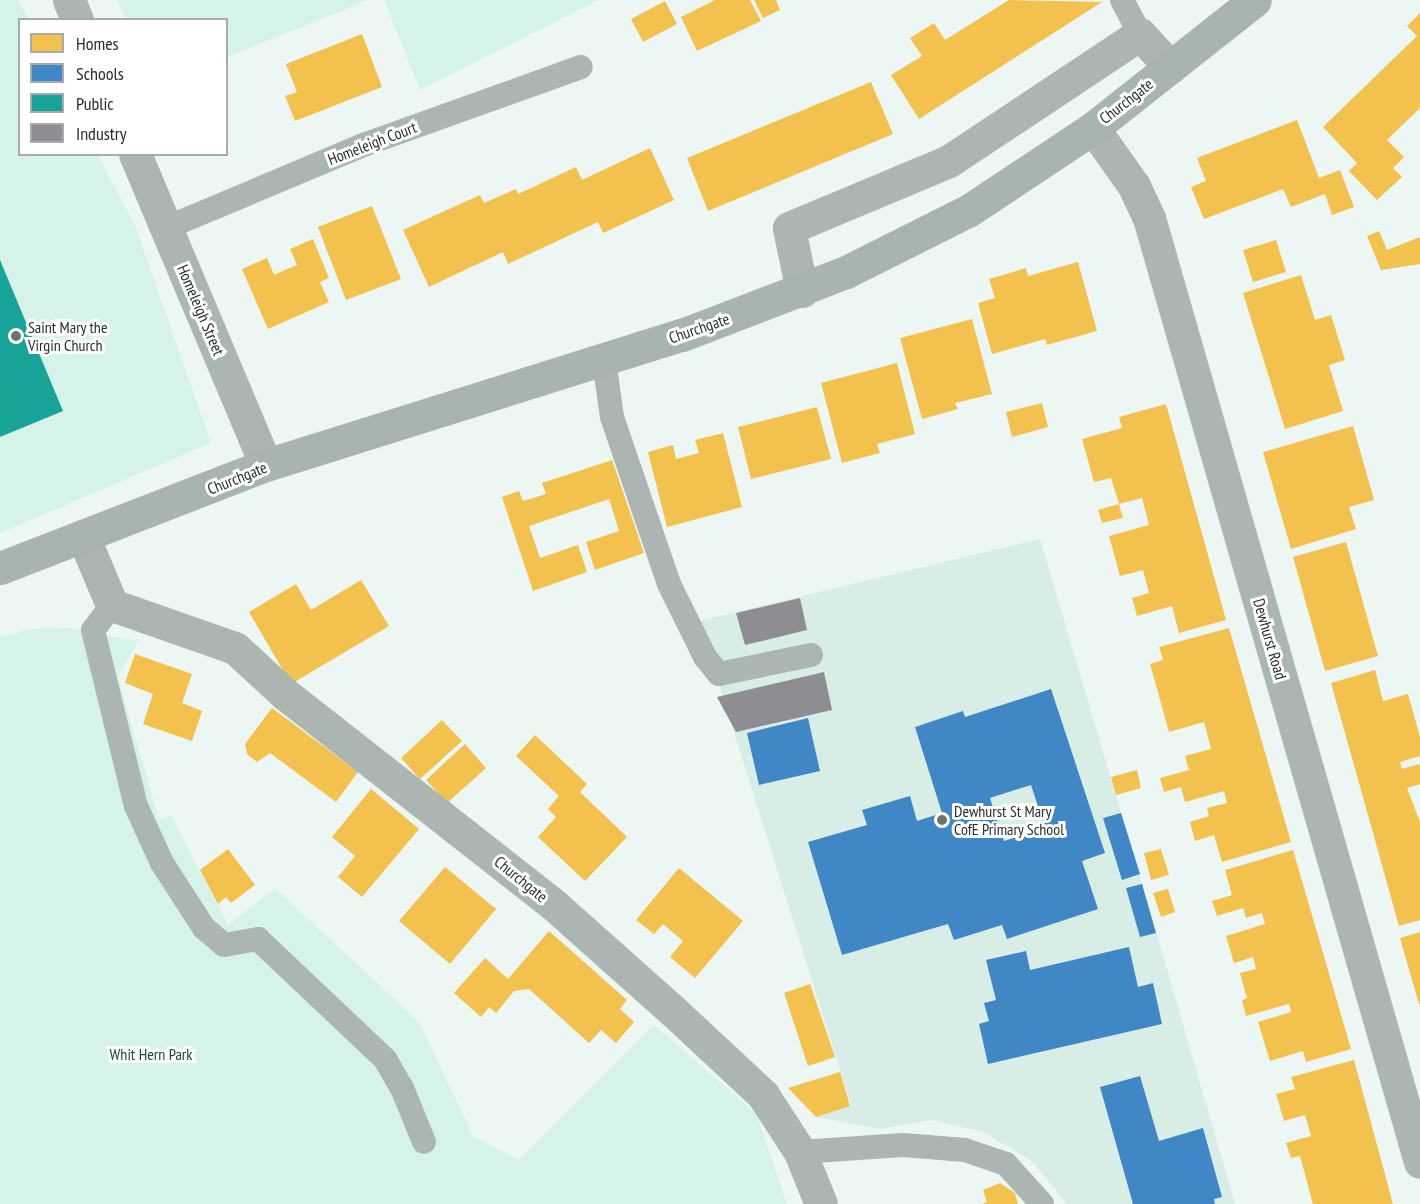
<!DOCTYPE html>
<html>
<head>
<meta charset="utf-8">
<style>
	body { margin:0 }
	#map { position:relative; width:1420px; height:1204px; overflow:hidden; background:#ecf7f4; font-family:"PT Sans Narrow",sans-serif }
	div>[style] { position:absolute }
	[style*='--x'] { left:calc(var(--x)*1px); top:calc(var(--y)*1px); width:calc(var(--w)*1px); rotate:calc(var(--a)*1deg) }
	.built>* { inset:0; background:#d9ede7 }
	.green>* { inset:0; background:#d6f3ea }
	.homes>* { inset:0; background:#f2c14e }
	.schools>* { inset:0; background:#3f88c5 }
	.public>* { inset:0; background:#17a398 }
	.industry>* { inset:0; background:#8d8d92 }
	.lane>* { height:24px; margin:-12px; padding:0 12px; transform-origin:12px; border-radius:12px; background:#abb6b2 }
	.street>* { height:33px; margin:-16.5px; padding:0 16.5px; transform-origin:16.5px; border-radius:16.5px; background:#abb6b2 }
	.secondary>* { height:33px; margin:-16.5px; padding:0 16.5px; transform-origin:16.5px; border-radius:16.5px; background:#a8b4b0 }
	.dots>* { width:16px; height:16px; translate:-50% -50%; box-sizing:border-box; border:3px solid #fff; border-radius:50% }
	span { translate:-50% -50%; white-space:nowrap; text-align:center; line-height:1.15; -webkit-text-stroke:6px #fff; paint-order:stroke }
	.street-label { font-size:16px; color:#262e2b }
	.poi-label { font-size:16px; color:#262e2b }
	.left { translate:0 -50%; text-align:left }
	.park-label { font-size:16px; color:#0d4d3e }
	.legend { position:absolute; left:18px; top:18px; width:210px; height:138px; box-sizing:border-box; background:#fff; border:2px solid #a8abaa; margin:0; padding:8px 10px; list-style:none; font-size:18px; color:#262e2b }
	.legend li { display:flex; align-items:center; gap:12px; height:30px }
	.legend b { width:30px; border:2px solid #a8abaa }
</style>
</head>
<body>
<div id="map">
	<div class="built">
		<i style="clip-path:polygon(1040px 539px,1149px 907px,1235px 1204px,1067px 1204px,1032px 1161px,983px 1132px,932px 1120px,879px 1129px,816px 1117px,851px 1105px,699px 621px)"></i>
	</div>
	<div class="green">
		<i style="clip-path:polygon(0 0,18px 0,29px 19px,20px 20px,20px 154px,98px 155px,136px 228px,211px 443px,0 533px,0 437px,62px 411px,0 260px)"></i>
		<i style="clip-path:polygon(117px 0,368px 0,227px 57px,226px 20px,126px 19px)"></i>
		<i style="clip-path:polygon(384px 0,599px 0,420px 90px)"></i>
		<i style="clip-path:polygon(69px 628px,138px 641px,118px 677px,159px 819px,171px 816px,228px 925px,275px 888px,419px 1022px,473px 1136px,519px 1160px,654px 1025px,756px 1113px,787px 1204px,0 1204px,0 637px,31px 629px)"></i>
	</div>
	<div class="homes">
		<i style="clip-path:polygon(715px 0,750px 0,761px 21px,697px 51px,681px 17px)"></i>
		<i style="clip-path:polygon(754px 0,776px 0,780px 10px,763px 18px)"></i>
		<i style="clip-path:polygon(1009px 0,1102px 2px,919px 119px,891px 75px,922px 56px,910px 38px,934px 23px,945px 40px)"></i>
		<i style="clip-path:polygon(665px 1px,677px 24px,643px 42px,631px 19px)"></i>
		<i style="clip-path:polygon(1420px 13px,1420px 108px,1387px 140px,1404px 157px,1393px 168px,1402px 177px,1377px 200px,1349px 171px,1357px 163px,1323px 127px,1417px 36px,1407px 26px)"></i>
		<i style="clip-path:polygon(362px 34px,382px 87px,295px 121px,285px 96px,297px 92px,286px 64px)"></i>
		<i style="clip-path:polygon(871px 82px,893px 134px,708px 211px,687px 158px)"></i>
		<i style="clip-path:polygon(1297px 120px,1319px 178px,1340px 170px,1354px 207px,1332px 215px,1325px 194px,1291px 207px,1283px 189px,1204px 219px,1191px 187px,1206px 181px,1197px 158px)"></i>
		<i style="clip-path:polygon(650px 148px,674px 200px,603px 233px,598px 222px,508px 264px,503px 252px,429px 287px,403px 230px,480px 195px,484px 203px,516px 189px,518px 194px,576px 167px,582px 180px)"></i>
		<i style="clip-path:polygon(372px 206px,401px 279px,346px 300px,318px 227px)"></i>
		<i style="clip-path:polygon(1379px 231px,1387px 250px,1420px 237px,1420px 264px,1381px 270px,1367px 236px)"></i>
		<i style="clip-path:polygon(313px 239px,329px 278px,320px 282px,329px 302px,268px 329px,242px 269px,267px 258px,274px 275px,285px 270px,297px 265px,290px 249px)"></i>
		<i style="clip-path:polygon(1276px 240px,1286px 272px,1253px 282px,1243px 250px)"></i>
		<i style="clip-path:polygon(1078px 262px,1097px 331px,1047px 345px,1045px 339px,992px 354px,978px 303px,995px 298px,989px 279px,1026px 268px,1028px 276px)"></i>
		<i style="clip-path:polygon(1301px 275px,1315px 320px,1331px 315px,1345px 360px,1329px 365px,1343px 411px,1285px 429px,1243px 293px)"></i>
		<i style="clip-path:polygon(972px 319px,992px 394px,955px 403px,958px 409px,922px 419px,900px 338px)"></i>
		<i style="clip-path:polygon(897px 363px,915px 434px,877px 444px,880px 453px,842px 463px,821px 383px)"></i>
		<i style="clip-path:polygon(1042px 403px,1048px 427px,1012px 437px,1006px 412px)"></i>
		<i style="clip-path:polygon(1166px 404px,1226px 620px,1179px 633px,1172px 606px,1137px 616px,1132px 598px,1149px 593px,1143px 570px,1120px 576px,1109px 536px,1149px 525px,1142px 498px,1119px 504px,1123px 518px,1102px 523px,1098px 510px,1119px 504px,1111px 478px,1094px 482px,1082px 439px,1122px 428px,1119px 417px)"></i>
		<i style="clip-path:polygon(817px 407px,831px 459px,751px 479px,738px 427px)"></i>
		<i style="clip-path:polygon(1353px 426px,1374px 500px,1349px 507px,1356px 529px,1291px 549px,1263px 452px)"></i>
		<i style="clip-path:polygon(723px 433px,742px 507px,667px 527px,648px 452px,673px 445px,676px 459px,699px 453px,695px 440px)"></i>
		<i style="clip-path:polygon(612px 460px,644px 553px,595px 570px,586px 542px,619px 531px,609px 499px,529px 526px,540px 558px,578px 545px,587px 572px,533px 591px,502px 497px,519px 491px,523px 501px,546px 494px,542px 483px)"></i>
		<i style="clip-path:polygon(1346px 542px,1378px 656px,1325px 671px,1293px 557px)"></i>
		<i style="clip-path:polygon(361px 580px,389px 626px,291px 684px,249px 612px,296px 584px,311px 610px)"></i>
		<i style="clip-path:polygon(1229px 628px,1291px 842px,1222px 862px,1214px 835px,1195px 841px,1190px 822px,1209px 816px,1207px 808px,1227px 803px,1224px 791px,1185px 802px,1181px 787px,1164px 792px,1160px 778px,1189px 770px,1185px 756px,1211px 749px,1204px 722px,1169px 732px,1150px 664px,1163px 660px,1159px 647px)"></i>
		<i style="clip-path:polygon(135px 654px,192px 674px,182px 703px,202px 711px,192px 741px,143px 724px,153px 694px,125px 683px)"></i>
		<i style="clip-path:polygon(1375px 670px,1383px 701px,1408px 694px,1420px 737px,1420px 756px,1400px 762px,1402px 769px,1419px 764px,1420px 767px,1420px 784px,1407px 788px,1420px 822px,1420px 920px,1399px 926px,1331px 683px)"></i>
		<i style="clip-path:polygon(272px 708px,358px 772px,336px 802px,270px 753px,257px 762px,247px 754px,245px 744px)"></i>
		<i style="clip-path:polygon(442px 720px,462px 741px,420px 779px,401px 758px)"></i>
		<i style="clip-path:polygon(535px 735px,587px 784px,580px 792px,627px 837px,585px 881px,538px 837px,556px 817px,548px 809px,559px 796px,516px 756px)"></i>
		<i style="clip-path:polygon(465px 744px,486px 768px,447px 803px,426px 780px)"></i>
		<i style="clip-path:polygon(1137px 770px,1141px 788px,1116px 795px,1111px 777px)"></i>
		<i style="clip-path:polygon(371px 789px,419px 829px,362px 897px,338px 877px,355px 856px,332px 837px)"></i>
		<i style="clip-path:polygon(228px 849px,255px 885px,231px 903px,226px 897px,218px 904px,200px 870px)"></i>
		<i style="clip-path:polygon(1161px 849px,1169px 875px,1151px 880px,1144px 853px)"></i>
		<i style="clip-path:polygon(1293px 850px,1351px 1049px,1306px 1062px,1303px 1051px,1270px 1061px,1258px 1022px,1291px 1012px,1289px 1004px,1246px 1016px,1242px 1000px,1247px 998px,1240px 973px,1256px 969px,1253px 957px,1234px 963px,1226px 936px,1265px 924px,1262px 913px,1246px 918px,1243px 908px,1217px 916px,1212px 901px,1232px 895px,1225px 870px)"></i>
		<i style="clip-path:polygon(445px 867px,496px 909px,450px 964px,399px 921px)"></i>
		<i style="clip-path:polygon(679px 868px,743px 921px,695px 978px,670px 957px,683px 941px,663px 924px,654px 934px,636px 920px)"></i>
		<i style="clip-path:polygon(1168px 889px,1175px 912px,1161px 917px,1153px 893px)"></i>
		<i style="clip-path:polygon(549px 931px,627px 1000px,620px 1009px,634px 1022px,616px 1043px,601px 1030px,589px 1043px,529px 989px,514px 991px,496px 1013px,489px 1007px,481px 1017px,454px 993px,485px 958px,508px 979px)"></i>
		<i style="clip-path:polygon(1420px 932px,1420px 1004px,1419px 1004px,1400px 938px)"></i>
		<i style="clip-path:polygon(810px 984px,835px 1057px,808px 1066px,784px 993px)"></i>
		<i style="clip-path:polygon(1354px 1060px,1393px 1204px,1313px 1204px,1300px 1156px,1291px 1158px,1286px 1143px,1311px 1136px,1305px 1115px,1284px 1121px,1276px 1094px,1295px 1089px,1291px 1077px)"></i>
		<i style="clip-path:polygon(840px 1072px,850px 1106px,816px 1117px,788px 1088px)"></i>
		<i style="clip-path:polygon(1000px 1183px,1015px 1193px,1018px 1204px,982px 1204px,987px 1202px,983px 1190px)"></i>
	</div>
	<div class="schools">
		<i style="clip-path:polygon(evenodd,1051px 689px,1105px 853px,1082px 861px,1098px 909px,1007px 939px,1002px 925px,954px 940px,948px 924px,842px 955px,808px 842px,867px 825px,862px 810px,910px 796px,917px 821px,942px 813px,915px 727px,963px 711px,965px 717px,1051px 689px,1031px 785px,1045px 828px,1004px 841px,990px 798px,1031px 785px)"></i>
		<i style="clip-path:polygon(808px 718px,820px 771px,759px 785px,747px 733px)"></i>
		<i style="clip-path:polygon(1121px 813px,1140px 874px,1122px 880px,1103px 818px)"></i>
		<i style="clip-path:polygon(1142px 884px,1156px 933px,1140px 937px,1126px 888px)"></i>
		<i style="clip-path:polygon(1129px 947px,1138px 987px,1153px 983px,1162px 1024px,988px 1064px,979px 1024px,989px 1021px,984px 1003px,996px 1000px,986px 960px,1026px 951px,1030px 970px)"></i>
		<i style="clip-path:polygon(1140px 1076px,1159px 1141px,1203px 1128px,1222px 1197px,1214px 1199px,1215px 1204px,1133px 1204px,1100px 1087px)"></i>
	</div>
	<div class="public">
		<i style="clip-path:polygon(0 260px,63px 411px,0 437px)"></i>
	</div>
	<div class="industry">
		<i style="clip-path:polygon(800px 598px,807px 630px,745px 645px,736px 613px)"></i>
		<i style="clip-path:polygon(824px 672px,832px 710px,736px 732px,717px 697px)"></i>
	</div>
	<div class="lane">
		<i style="--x:1122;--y:0;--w:38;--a:62"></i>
		<i style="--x:166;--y:228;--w:217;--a:-22.8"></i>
		<i style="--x:366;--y:144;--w:228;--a:-19.7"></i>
		<i style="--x:604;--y:360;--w:58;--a:82"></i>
		<i style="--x:612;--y:417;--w:96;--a:71.2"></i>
		<i style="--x:643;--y:508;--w:80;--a:71.1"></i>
		<i style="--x:669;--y:584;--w:81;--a:63.7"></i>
		<i style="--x:705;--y:657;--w:22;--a:51"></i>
		<i style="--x:719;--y:674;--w:94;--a:-11.7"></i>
		<i style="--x:112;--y:605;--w:31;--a:127"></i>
		<i style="--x:93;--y:630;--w:181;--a:76.3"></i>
		<i style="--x:136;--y:806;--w:63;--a:65.5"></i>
		<i style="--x:162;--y:863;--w:77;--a:57.1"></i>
		<i style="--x:204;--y:928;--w:26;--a:40"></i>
		<i style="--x:224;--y:945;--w:35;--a:-10"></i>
		<i style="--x:258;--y:939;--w:175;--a:43.4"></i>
		<i style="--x:385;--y:1059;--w:34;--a:60"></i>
		<i style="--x:402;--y:1088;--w:58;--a:67.8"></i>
		<i style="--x:800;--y:1152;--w:103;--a:-3.9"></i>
		<i style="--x:903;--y:1145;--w:62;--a:4.6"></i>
		<i style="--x:965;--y:1150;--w:43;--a:18.9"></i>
		<i style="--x:1006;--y:1164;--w:54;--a:48"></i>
	</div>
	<div class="street">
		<i style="--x:69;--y:0;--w:22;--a:68"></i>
		<i style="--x:1093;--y:128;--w:71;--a:54.7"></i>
		<i style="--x:1134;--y:186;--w:35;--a:65"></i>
		<i style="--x:1149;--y:218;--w:982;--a:73.98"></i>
		<i style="--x:135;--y:154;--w:337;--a:67.2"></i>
		<i style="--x:802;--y:291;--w:64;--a:-101.7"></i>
		<i style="--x:789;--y:228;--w:173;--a:-22.7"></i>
		<i style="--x:949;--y:161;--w:229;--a:-33.6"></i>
		<i style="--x:1140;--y:34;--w:45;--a:47.7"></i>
		<i style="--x:83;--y:536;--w:75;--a:67.2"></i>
		<i style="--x:112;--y:605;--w:130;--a:19.3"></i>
		<i style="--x:235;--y:648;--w:68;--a:42.6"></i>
		<i style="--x:285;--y:694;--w:342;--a:38.1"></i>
		<i style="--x:554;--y:905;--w:158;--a:41.7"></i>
		<i style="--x:672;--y:1010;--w:125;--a:43"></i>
		<i style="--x:763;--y:1095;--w:68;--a:57"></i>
		<i style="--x:800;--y:1152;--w:56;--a:68"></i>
	</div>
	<div class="secondary">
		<i style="--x:0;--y:568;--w:285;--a:-21.2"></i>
		<i style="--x:266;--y:465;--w:436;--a:-17.4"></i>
		<i style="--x:682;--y:335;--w:176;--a:-21"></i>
		<i style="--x:846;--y:272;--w:136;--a:-26.6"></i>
		<i style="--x:968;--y:211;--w:150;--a:-33.6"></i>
		<i style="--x:1093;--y:128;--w:206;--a:-38.3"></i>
	</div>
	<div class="dots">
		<i style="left:16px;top:336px;background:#6b7471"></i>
		<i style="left:942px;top:820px;background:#6b7471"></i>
	</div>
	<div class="street-label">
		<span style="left:1126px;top:101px;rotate:-38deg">Churchgate</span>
		<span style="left:372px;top:143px;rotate:-21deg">Homeleigh Court</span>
		<span style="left:201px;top:310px;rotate:67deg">Homeleigh Street</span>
		<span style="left:699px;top:328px;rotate:-19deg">Churchgate</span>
		<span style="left:237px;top:478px;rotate:-22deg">Churchgate</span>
		<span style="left:1270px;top:639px;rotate:74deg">Dewhurst Road</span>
		<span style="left:521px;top:879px;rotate:39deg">Churchgate</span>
	</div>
	<div class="poi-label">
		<span class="left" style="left:28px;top:336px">Saint Mary the<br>Virgin Church</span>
		<span class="left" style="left:954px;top:820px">Dewhurst St Mary<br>CofE Primary School</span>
	</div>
	<div class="park-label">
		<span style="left:151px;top:1054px">Whit Hern Park</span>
	</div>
	<ul class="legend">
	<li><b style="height:16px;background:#f2c14e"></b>Homes</li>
	<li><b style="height:16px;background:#3f88c5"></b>Schools</li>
	<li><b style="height:16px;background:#17a398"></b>Public</li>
	<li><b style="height:16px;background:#8d8d92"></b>Industry</li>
	</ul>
</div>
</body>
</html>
